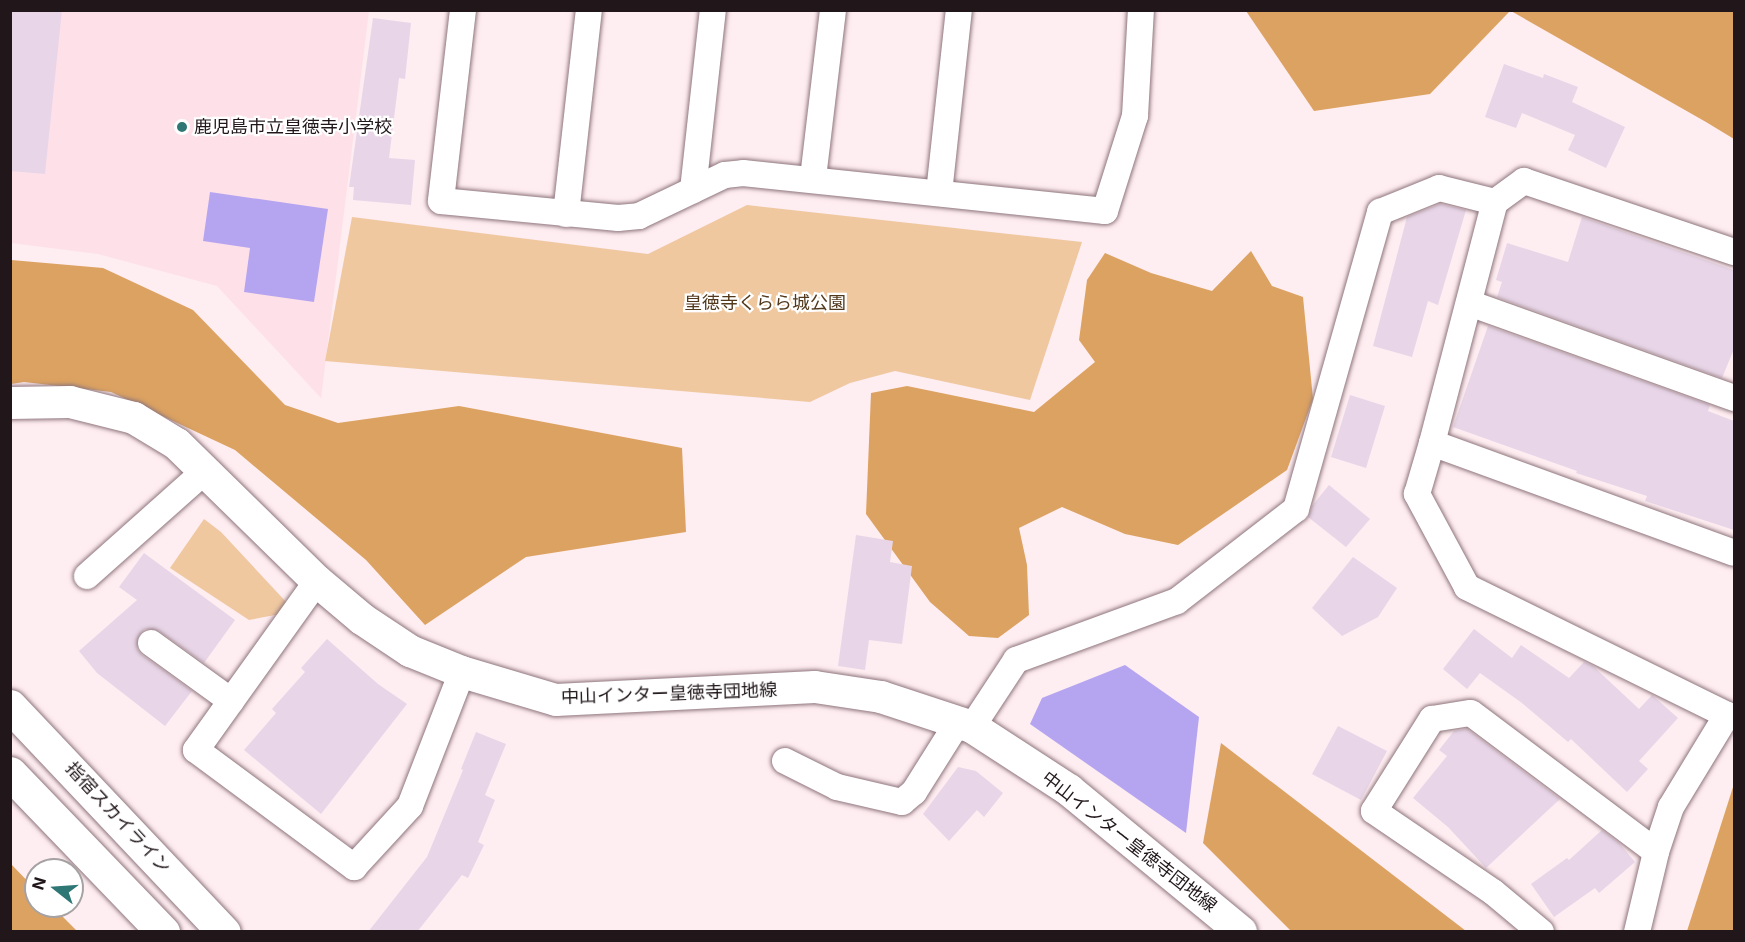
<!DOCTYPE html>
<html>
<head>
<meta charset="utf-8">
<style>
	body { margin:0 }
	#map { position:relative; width:1745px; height:942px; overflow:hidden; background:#feedf1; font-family:Inter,"Noto Sans JP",sans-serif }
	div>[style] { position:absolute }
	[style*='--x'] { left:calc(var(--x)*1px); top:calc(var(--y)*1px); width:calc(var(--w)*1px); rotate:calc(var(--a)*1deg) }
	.built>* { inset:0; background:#fee1e8 }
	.green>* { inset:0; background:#efc8a0 }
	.forest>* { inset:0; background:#dca261 }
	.water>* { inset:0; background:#b5a5f1 }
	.building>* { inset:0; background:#e8d6e8 }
	.roads { filter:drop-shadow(0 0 2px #8e757c) drop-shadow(0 0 2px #8e757c) }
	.minor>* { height:26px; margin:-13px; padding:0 13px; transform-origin:13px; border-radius:13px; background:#fff }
	.tertiary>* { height:32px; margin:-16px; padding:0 16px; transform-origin:16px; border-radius:16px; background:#fff }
	.primary>* { height:33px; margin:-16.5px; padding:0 16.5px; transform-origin:16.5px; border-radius:16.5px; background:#fff }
	.dots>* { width:16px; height:16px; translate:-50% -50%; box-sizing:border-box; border:3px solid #fff; border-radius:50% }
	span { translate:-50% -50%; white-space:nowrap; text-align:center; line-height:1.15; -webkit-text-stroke:4.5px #fff; paint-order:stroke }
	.poi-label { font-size:18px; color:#21171a }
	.left { translate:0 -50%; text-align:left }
	.park-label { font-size:18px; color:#52391c }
	.street-label { font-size:18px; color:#21171a }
	.frame { position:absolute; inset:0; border:12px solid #21171a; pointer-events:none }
	.north { position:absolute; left:24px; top:858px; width:60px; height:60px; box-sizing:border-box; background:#fff; border:2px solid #a6a2a3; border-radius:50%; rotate:287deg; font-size:16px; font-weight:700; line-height:24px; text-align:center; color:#21171a }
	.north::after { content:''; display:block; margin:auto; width:21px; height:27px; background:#2e7775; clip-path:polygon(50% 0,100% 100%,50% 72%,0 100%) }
</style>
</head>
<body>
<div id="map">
	<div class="built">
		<i style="clip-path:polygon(11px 11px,369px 11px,321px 398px,217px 286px,98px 254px,11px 243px)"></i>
	</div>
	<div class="green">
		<i style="clip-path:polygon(747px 205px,1082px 242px,1030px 400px,895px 371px,850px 383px,810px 402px,325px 361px,352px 217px,648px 254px)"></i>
		<i style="clip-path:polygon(204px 519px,221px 532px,288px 604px,280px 614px,249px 620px,170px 568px)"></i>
	</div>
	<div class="forest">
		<i style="clip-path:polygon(1246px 11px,1510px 11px,1430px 94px,1314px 111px)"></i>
		<i style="clip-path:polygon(1511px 11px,1734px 11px,1734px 139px,1706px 122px)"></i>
		<i style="clip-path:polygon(1251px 251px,1272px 286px,1303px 297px,1313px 399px,1287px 470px,1178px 545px,1125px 534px,1062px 507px,1019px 528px,1027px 565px,1029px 615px,998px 638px,969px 636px,930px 602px,866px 514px,871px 393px,907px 386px,1034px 412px,1095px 362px,1079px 340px,1087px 280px,1105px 253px,1151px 273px,1212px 291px)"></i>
		<i style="clip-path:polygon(11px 260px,103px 268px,193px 310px,285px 405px,338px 423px,459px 406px,682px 448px,686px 532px,526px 557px,425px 625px,366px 560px,235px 450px,111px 392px,24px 382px,11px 384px)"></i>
		<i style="clip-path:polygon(1221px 743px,1466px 931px,1291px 931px,1203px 843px)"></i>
		<i style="clip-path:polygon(1734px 784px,1734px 931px,1687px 931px)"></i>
		<i style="clip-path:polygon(11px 864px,36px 890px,36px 906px,52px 906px,77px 931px,11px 931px)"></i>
	</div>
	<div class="water">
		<i style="clip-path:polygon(210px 192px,328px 209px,314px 302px,244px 292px,250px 248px,203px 241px)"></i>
		<i style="clip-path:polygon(1125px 665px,1199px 717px,1186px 833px,1030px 724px,1042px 698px)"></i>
	</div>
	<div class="building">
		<i style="clip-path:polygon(10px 10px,62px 10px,45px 174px,10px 171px)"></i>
		<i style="clip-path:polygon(373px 18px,411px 23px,405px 79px,399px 78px,389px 158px,415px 160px,411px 205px,353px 200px,354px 187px,349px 187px)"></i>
		<i style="clip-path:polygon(1504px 64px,1543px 78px,1544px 74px,1578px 87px,1572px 102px,1625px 127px,1606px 168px,1568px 150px,1575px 135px,1522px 113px,1516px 128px,1485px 117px)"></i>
		<i style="clip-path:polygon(1440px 204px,1466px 210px,1438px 305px,1428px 301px,1412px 357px,1373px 346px,1407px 217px)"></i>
		<i style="clip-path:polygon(1582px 217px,1734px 270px,1734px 349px,1722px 378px,1497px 297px,1502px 282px,1496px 280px,1507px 243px,1568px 262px)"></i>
		<i style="clip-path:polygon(1488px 326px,1710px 405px,1708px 411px,1734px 421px,1734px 530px,1645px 501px,1647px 496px,1576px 473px,1577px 471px,1453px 427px)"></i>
		<i style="clip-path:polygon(1350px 395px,1385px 406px,1366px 468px,1331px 457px)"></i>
		<i style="clip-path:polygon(1329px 485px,1370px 519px,1346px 547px,1308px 517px,1312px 506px)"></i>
		<i style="clip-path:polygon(856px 535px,893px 541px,890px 562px,912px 566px,902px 644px,869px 640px,865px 670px,838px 666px)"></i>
		<i style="clip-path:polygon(144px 553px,235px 620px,204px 663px,159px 631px,145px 629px,139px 635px,137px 649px,142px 655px,192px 691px,165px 726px,97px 673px,79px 651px,137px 600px,119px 587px)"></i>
		<i style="clip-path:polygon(1353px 557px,1397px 588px,1378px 617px,1342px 636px,1312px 608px)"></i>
		<i style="clip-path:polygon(1474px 629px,1512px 658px,1521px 645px,1569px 678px,1584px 662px,1593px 666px,1639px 709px,1652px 695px,1678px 718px,1639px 761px,1648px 769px,1627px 792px,1571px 739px,1568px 742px,1522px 703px,1480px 673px,1467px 689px,1443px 669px)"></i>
		<i style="clip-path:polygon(327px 639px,378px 684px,407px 704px,321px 814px,244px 750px,276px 713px,272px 709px,305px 672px,301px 668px)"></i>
		<i style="clip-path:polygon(1338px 726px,1387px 751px,1361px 800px,1312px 774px)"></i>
		<i style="clip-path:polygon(1467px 729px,1560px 799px,1486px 868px,1448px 827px,1413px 798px,1447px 756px,1439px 750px,1454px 731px)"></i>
		<i style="clip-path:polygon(476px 732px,506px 744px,485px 795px,495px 800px,478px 842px,484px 845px,468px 878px,462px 875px,417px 932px,368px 932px,427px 857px,463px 770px,461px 769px)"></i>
		<i style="clip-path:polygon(958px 767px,976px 771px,1003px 793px,984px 817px,977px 810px,949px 841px,923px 814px)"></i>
		<i style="clip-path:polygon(1602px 830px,1619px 843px,1635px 862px,1599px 893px,1595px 888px,1554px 917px,1531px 884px,1567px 858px,1569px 860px)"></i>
	</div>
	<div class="roads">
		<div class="minor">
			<i style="--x:463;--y:10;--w:192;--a:96.6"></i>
			<i style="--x:441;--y:201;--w:178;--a:5.5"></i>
			<i style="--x:618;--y:218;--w:21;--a:-5"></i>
			<i style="--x:639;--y:216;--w:95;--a:-25.5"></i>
			<i style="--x:725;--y:175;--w:18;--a:-6"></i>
			<i style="--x:743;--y:173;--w:364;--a:6"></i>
			<i style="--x:1105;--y:211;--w:100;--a:-72.5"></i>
			<i style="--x:1135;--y:116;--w:106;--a:-86.8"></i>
			<i style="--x:813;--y:178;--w:169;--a:-83.2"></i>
			<i style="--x:693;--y:190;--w:181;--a:-83.7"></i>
			<i style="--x:939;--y:193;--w:184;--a:-83.8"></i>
			<i style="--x:566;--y:214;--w:205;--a:-83.6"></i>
			<i style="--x:1469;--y:303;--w:282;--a:19.7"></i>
			<i style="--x:1432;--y:443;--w:249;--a:-75.4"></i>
			<i style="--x:87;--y:576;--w:158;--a:-41.7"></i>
			<i style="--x:317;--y:581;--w:208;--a:125.6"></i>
			<i style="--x:196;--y:750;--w:197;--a:36.5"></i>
			<i style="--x:354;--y:867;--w:83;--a:-47.4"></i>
			<i style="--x:410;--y:806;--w:144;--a:-68.8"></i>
			<i style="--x:151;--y:643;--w:99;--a:35.9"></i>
			<i style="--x:972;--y:727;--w:80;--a:-56.7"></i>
			<i style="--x:1016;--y:660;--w:171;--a:-20.1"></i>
			<i style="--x:1177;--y:601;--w:150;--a:-37.7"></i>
			<i style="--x:1296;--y:509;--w:309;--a:-74.2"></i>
			<i style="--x:1380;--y:212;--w:64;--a:-22.1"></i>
			<i style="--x:1439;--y:188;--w:58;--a:14"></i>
			<i style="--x:1495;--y:202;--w:36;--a:-36"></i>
			<i style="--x:1524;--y:181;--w:222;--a:18.7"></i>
			<i style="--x:785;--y:761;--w:58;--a:26.6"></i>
			<i style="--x:837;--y:787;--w:67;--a:13"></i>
			<i style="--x:902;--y:802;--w:16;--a:-40"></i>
			<i style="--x:914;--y:792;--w:83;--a:-57.8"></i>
			<i style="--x:1541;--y:932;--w:62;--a:-140.2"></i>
			<i style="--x:1493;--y:892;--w:144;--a:-145.8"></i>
			<i style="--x:1374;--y:811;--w:109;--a:-57.8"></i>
			<i style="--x:1432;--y:719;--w:39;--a:-9"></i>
			<i style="--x:1471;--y:713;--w:231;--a:36.9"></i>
			<i style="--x:1637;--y:932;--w:82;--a:-76.6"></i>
			<i style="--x:1656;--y:852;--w:47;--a:-71.6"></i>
			<i style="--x:1671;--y:807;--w:108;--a:-58.7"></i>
			<i style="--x:1727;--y:715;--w:290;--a:-153.8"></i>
			<i style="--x:1467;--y:587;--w:106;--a:-118.3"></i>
			<i style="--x:1417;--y:494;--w:53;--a:-73.6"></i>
			<i style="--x:1432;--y:443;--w:321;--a:20"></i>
		</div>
		<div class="tertiary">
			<i style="--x:10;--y:403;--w:60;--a:-1"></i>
			<i style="--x:70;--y:402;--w:66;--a:14"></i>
			<i style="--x:134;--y:418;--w:50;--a:31.2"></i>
			<i style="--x:177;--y:444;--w:196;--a:44.4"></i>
			<i style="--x:317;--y:581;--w:59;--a:40.2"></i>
			<i style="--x:362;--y:619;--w:58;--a:33.7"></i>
			<i style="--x:410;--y:651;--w:56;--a:22"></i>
			<i style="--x:462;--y:672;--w:98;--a:16.6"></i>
			<i style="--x:556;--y:700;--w:259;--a:-2.9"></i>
			<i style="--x:815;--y:687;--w:67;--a:8.6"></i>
			<i style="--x:881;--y:697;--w:96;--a:18.2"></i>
			<i style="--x:972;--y:727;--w:116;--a:33"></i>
			<i style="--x:1069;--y:790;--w:223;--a:39.5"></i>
		</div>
		<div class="primary">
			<i style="--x:10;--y:706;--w:311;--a:46.6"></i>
			<i style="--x:10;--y:773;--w:221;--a:46.1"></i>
		</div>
	</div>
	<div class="dots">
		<i style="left:182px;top:127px;background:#2e7775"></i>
	</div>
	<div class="poi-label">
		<span class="left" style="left:194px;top:127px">鹿児島市立皇徳寺小学校</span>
	</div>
	<div class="park-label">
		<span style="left:765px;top:303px">皇徳寺くらら城公園</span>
	</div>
	<div class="street-label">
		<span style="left:669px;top:694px;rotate:-2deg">中山インター皇徳寺団地線</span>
		<span style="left:118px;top:818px;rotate:47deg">指宿スカイライン</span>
		<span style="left:1129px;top:842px;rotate:38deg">中山インター皇徳寺団地線</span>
	</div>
	<div class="frame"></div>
	<div class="north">N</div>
</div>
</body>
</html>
